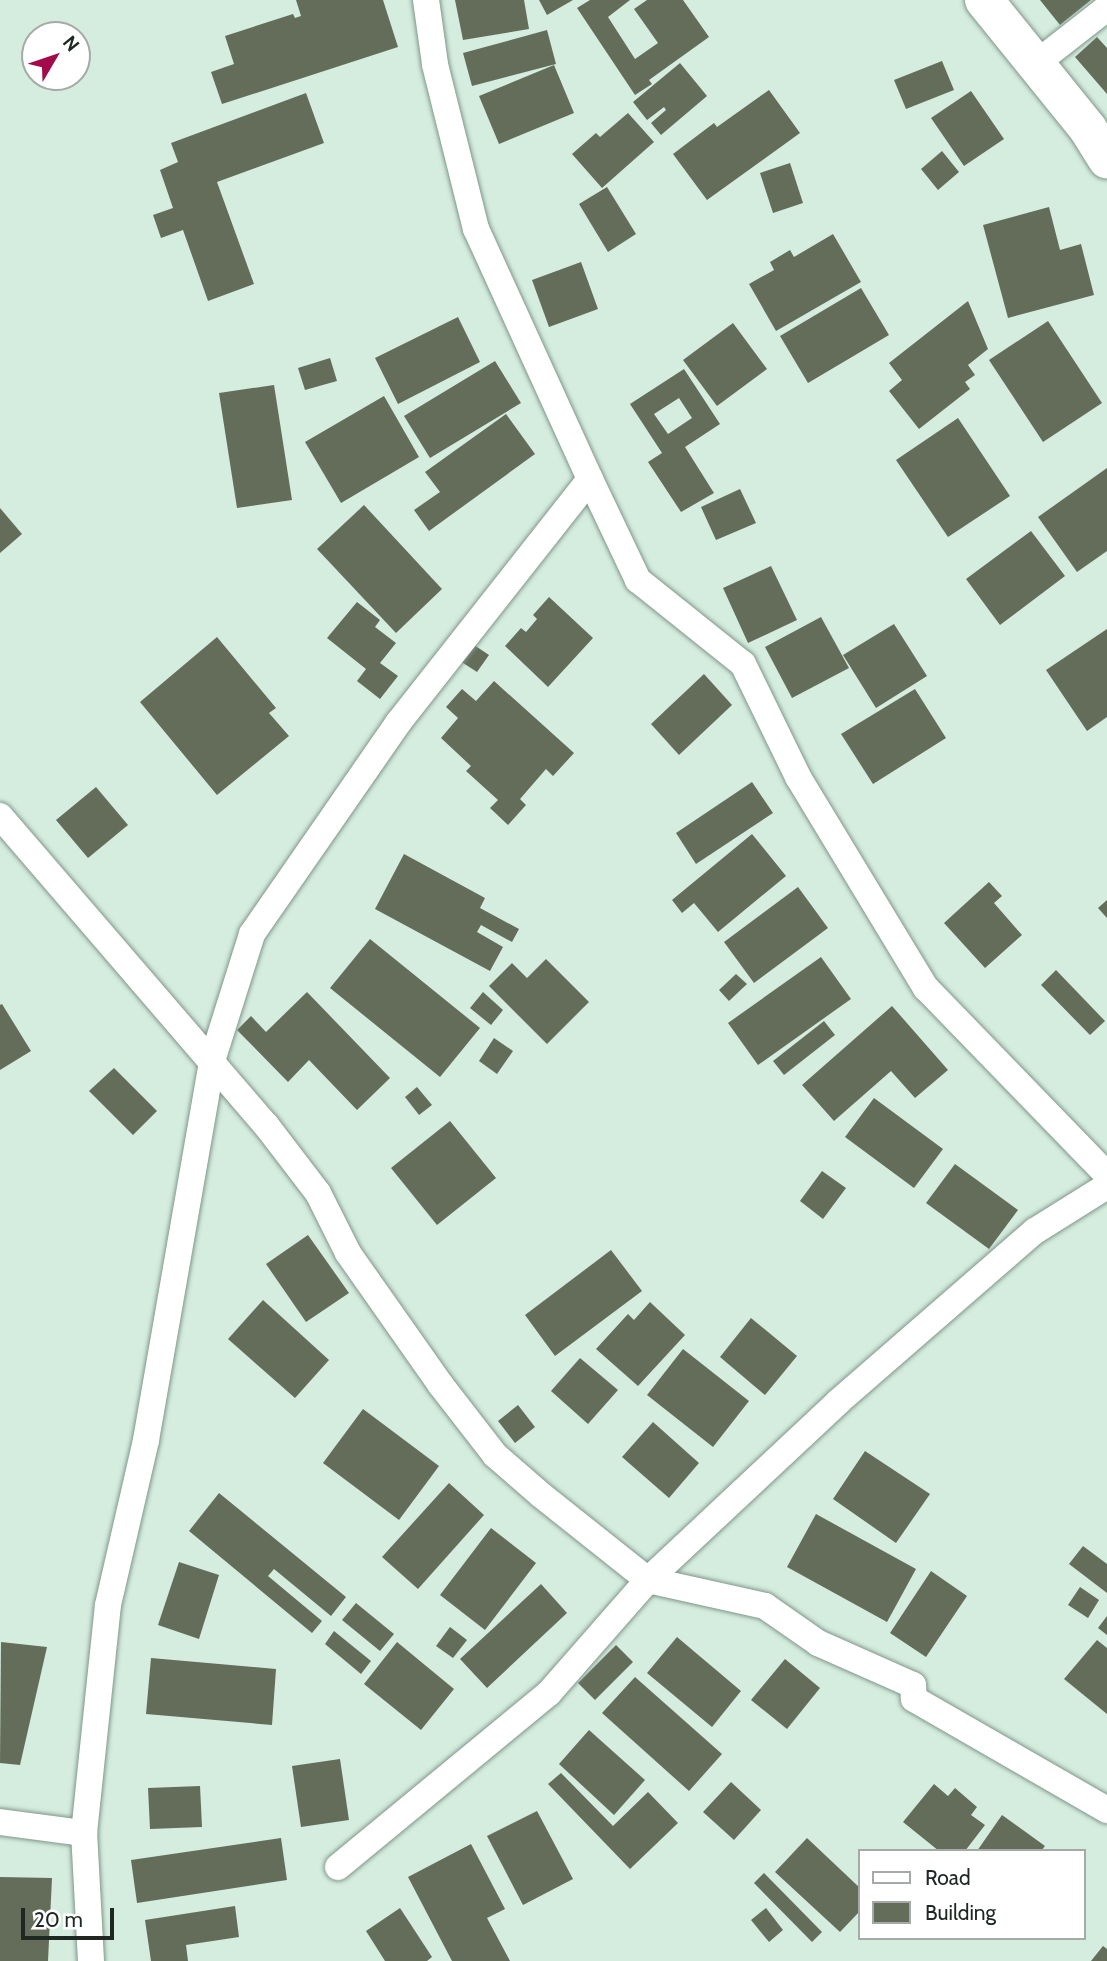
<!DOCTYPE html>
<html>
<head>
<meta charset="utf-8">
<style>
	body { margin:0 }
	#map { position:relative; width:1107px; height:1961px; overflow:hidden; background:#d4eddf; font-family:Cabin,sans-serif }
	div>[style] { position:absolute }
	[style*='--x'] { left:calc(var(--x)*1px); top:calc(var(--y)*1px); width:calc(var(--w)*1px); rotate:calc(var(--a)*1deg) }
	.building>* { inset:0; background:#636d5a }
	.roads { filter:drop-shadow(0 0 2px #80968a) drop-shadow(0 0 2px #80968a) }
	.street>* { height:26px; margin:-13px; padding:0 13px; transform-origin:13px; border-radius:13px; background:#fff }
	.secondary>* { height:38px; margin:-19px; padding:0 19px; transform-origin:19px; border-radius:19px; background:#fff }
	span { translate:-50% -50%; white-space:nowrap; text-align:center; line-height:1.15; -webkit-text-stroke:7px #fff; paint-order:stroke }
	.legend { position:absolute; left:858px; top:1849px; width:228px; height:91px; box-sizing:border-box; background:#fff; border:2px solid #a5a9a7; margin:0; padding:9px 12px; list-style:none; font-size:21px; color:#1e2722 }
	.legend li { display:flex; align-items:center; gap:14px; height:35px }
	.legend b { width:35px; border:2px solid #a5a9a7 }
	.north { position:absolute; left:21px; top:21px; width:70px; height:70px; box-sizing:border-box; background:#fff; border:2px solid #a5a9a7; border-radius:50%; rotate:51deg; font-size:19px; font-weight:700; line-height:28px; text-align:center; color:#1e2722 }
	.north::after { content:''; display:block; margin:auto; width:24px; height:32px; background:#a20a4a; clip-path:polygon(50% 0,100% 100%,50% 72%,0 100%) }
	.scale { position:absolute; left:21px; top:1908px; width:93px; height:32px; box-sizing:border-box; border:4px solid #1e2722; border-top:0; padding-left:9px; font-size:21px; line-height:24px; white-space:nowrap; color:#1e2722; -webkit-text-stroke:5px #fff; paint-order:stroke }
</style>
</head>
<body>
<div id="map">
	<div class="building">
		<i style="clip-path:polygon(296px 0,383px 0,398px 47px,222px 104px,211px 72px,234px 64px,225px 36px,293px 14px,295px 18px,301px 16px)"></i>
		<i style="clip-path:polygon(455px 0,524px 0,529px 29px,463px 40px)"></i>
		<i style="clip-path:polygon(539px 0,573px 0,547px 15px)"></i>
		<i style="clip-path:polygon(590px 0,630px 0,608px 17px,635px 59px,658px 43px,634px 9px,647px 0,683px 0,709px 37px,649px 80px,652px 84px,635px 95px,577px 8px)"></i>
		<i style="clip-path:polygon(1040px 0,1091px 0,1060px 25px)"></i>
		<i style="clip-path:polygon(547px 30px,556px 64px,472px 86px,463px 53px)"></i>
		<i style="clip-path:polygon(1097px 37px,1107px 48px,1107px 94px,1075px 57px)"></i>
		<i style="clip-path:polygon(942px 61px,954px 90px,906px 109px,894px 80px)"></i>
		<i style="clip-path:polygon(680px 63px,707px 96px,661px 135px,651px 123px,666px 110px,664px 107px,647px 120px,633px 102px)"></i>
		<i style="clip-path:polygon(554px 65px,574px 113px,499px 144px,479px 96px)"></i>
		<i style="clip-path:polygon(769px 90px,800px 133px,707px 200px,673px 154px,714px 123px,717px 127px)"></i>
		<i style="clip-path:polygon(971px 91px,1004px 139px,964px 166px,931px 118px)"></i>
		<i style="clip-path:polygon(306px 93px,324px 143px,217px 182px,254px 284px,208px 301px,183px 230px,161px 238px,153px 215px,173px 208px,160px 170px,178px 162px,171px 143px)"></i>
		<i style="clip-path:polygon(628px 113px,654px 142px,602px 188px,572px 154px,596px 133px,600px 137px)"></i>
		<i style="clip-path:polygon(942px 151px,959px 172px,938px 190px,921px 169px)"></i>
		<i style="clip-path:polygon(790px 163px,803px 203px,773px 213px,760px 173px)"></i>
		<i style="clip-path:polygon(607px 187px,636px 234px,608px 252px,579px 204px)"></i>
		<i style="clip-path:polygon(1049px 207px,1060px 250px,1081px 244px,1094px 295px,1008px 318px,983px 225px)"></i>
		<i style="clip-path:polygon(833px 234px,861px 282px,776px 331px,749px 284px,774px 270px,770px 262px,790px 250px,794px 257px)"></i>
		<i style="clip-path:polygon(581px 262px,598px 309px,549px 327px,532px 280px)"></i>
		<i style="clip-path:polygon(861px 288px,889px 335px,808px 383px,780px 336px)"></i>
		<i style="clip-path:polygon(968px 301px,988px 349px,968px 365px,975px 375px,965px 382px,970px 389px,919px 429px,889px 391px,902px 380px,889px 363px)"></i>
		<i style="clip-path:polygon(458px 317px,480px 362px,398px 404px,375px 358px)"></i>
		<i style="clip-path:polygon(1048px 321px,1102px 403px,1043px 442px,989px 360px)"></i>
		<i style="clip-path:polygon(733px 323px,767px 369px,717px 406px,683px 360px)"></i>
		<i style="clip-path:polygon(330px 358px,337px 381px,305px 390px,298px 368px)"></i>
		<i style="clip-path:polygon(495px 361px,521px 403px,430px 458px,404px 416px)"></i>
		<i style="clip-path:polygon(evenodd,684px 369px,720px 424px,685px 447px,714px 493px,681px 512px,648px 462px,662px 453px,630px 404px,684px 369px,679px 398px,692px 418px,668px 434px,654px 414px,679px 398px)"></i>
		<i style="clip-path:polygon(274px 385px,292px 500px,237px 508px,219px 393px)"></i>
		<i style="clip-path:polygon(384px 396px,419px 457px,341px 503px,305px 442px)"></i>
		<i style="clip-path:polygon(506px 414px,535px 454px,429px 531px,414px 510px,440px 492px,425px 472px)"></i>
		<i style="clip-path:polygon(958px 418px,1010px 496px,948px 537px,896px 460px)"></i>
		<i style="clip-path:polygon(1107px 468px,1107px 551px,1077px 572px,1038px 517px)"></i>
		<i style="clip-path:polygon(740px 489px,756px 523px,716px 540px,701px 507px)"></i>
		<i style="clip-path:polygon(364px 505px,442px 589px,396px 633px,317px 549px)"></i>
		<i style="clip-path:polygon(0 508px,22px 534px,0 553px)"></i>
		<i style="clip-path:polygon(1031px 531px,1065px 576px,1000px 625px,966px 579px)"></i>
		<i style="clip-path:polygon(771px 566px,797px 620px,748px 643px,723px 588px)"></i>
		<i style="clip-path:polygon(549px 597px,593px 638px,548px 687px,505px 646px,521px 628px,526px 632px,537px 619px,533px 615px)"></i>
		<i style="clip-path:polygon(357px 602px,380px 620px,375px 627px,396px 643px,380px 663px,398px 676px,380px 699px,357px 681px,366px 669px,327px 638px)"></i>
		<i style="clip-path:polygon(821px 617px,849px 668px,792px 698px,765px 647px)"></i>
		<i style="clip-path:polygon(894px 624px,927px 676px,876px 708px,843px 655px)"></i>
		<i style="clip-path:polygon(1107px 629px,1107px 717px,1087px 731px,1046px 670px)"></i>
		<i style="clip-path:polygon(217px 637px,276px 708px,269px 713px,289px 736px,217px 795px,140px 702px)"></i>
		<i style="clip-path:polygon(471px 643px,489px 655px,477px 672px,460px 661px)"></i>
		<i style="clip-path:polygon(704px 674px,732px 705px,679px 755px,651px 724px)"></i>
		<i style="clip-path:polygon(494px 681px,574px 753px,553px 776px,546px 769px,520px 799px,526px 805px,508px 825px,490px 808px,498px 800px,466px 771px,471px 766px,441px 738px,458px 718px,446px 707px,462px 689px,476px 701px)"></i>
		<i style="clip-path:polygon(915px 689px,946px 738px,873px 784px,841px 734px)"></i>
		<i style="clip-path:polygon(752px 782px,773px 813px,696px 864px,676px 833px)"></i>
		<i style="clip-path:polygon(96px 787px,128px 825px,88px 858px,56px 820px)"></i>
		<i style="clip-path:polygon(752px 834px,786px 876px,718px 932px,694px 903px,682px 913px,672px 900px)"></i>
		<i style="clip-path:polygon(404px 854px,485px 898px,480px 908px,519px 929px,512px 942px,481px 925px,477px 932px,503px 947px,490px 971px,375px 909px)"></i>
		<i style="clip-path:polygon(989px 882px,1002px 896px,994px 903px,1022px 935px,985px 968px,944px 923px)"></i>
		<i style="clip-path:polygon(798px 887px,828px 928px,754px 983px,724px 942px)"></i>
		<i style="clip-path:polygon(1107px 900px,1107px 918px,1098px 908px)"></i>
		<i style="clip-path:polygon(370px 939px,480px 1028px,440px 1077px,330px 988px)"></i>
		<i style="clip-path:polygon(821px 957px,851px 999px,758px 1065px,728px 1023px)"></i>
		<i style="clip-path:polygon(546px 959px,589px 1002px,547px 1044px,489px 986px,512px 963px,527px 978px)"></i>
		<i style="clip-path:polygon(1056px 970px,1105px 1021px,1090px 1035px,1041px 985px)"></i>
		<i style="clip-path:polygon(736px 974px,747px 984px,729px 1001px,719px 990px)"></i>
		<i style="clip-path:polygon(307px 992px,390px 1078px,357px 1110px,309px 1060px,288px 1082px,237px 1030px,251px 1016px,266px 1032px)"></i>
		<i style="clip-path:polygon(483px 992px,503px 1010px,491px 1025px,470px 1008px)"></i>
		<i style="clip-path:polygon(2px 1004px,31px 1051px,0 1070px,0 1005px)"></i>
		<i style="clip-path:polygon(892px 1006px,948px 1070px,915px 1098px,891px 1071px,834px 1121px,802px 1085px)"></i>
		<i style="clip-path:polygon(824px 1021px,835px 1035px,784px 1075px,773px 1061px)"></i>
		<i style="clip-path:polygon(494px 1038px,513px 1051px,497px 1074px,479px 1061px)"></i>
		<i style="clip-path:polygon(114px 1068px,157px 1111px,133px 1135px,89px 1091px)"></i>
		<i style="clip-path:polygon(417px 1087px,432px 1105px,419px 1115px,405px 1097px)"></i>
		<i style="clip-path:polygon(874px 1098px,943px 1149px,914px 1188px,845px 1137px)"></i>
		<i style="clip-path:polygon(450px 1121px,496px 1178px,437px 1225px,391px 1168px)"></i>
		<i style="clip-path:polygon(955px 1164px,1018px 1210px,989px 1249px,926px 1203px)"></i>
		<i style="clip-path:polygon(822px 1171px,846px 1188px,823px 1219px,800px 1201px)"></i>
		<i style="clip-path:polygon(308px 1235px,349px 1293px,306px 1322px,266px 1264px)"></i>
		<i style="clip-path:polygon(611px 1250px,642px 1291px,555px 1356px,525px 1315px)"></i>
		<i style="clip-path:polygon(263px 1300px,329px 1360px,295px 1398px,228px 1339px)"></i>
		<i style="clip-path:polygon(650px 1302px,685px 1335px,638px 1386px,596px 1349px,628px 1314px,634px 1320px)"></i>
		<i style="clip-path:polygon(751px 1318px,797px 1356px,765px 1395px,720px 1357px)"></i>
		<i style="clip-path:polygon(683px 1349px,749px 1401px,713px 1447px,647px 1395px)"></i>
		<i style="clip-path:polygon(580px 1358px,618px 1390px,588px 1424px,551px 1391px)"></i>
		<i style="clip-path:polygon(518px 1405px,535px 1427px,515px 1443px,498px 1421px)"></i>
		<i style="clip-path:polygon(363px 1409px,439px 1466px,399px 1520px,323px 1463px)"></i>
		<i style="clip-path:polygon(653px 1422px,699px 1463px,669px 1498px,622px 1457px)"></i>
		<i style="clip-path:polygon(865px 1451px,930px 1494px,896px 1543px,833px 1499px)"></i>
		<i style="clip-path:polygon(449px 1483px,484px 1515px,418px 1589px,382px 1557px)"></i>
		<i style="clip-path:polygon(219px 1493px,346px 1597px,331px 1616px,274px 1569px,268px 1576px,322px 1621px,312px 1633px,189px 1531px)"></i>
		<i style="clip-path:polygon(816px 1514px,916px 1569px,887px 1622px,787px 1567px)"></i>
		<i style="clip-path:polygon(491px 1528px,536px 1563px,485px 1630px,440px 1595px)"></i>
		<i style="clip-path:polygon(1083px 1546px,1107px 1564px,1107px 1593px,1069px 1564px)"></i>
		<i style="clip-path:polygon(179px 1562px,219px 1575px,199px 1639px,158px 1625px)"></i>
		<i style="clip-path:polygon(931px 1571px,967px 1596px,926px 1657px,890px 1633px)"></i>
		<i style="clip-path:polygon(541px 1584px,567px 1613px,487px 1688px,460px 1659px)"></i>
		<i style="clip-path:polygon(1080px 1587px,1099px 1600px,1088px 1618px,1068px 1605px)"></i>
		<i style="clip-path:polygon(356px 1603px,394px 1634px,380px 1651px,342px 1620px)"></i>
		<i style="clip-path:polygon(1107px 1616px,1107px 1635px,1098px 1628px)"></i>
		<i style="clip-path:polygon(450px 1627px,467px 1640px,453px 1658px,436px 1646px)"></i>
		<i style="clip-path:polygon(334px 1631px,371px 1661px,361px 1674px,325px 1644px)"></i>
		<i style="clip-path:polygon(677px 1637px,741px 1691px,712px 1727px,647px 1673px)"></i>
		<i style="clip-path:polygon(1097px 1640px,1107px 1648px,1107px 1714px,1064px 1679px)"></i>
		<i style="clip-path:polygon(1px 1642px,47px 1647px,20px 1765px,0 1763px)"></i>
		<i style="clip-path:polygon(397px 1642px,454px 1689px,421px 1730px,364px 1684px)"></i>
		<i style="clip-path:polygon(616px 1645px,633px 1662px,595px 1700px,578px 1683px)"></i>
		<i style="clip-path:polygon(151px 1658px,276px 1669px,272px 1725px,146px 1714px)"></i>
		<i style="clip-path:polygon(785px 1659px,820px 1688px,787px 1729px,751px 1700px)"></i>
		<i style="clip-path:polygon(635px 1677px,722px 1754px,689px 1791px,602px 1713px)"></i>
		<i style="clip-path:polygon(589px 1730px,645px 1780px,614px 1815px,559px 1764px)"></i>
		<i style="clip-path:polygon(340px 1759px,349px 1820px,301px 1827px,292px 1766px)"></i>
		<i style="clip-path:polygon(561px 1773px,613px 1826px,648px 1792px,678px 1823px,630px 1869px,548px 1784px)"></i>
		<i style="clip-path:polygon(731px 1782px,761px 1810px,734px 1840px,703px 1812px)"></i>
		<i style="clip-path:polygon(934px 1784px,948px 1796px,955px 1788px,977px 1807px,971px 1815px,985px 1825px,965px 1851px,939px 1851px,903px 1822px)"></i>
		<i style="clip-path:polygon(200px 1786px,202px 1827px,150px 1829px,148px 1788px)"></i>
		<i style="clip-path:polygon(537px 1811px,573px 1879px,523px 1905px,487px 1836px)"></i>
		<i style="clip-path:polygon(1002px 1815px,1045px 1846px,1041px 1851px,977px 1851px)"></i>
		<i style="clip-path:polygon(281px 1838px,287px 1880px,137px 1903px,131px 1860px)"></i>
		<i style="clip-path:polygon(807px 1838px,860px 1888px,860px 1911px,840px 1932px,775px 1872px)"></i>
		<i style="clip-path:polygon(471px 1844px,505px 1909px,487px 1918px,510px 1961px,452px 1961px,408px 1877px)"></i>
		<i style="clip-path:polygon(764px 1873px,822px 1932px,812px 1942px,754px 1883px)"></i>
		<i style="clip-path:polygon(0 1877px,52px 1878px,48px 1961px,0 1961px)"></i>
		<i style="clip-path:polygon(235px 1906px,239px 1937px,186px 1945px,188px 1961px,151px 1961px,145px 1920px)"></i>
		<i style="clip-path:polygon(400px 1908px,432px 1957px,427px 1961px,385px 1961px,366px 1931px)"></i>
		<i style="clip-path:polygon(766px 1908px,783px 1930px,769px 1942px,751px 1920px)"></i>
		<i style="clip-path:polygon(1103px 1946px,1107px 1949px,1107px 1961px,1091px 1961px)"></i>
	</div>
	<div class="roads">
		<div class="street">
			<i style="--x:1034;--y:65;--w:93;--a:-38"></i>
			<i style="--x:590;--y:479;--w:112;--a:64.6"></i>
			<i style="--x:638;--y:580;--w:134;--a:38.7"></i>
			<i style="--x:743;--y:664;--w:126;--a:64"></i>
			<i style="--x:798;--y:777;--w:247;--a:58.8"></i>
			<i style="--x:926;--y:988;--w:260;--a:45.9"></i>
			<i style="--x:0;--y:816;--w:408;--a:49.3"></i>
			<i style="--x:266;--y:1125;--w:86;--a:52.6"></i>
			<i style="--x:318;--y:1193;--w:67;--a:63.4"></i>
			<i style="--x:348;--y:1253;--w:160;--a:54.9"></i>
			<i style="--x:440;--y:1384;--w:90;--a:52.2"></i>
			<i style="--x:495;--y:1455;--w:61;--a:41"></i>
			<i style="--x:541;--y:1495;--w:137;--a:38.5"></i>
			<i style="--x:648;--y:1580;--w:120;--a:12.5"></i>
			<i style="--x:765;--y:1606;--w:65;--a:34.9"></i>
			<i style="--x:818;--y:1643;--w:104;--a:23.9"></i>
			<i style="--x:913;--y:1685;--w:14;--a:86"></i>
			<i style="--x:914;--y:1699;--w:223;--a:29.9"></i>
			<i style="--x:0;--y:1822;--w:85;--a:7.5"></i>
			<i style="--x:338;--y:1867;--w:273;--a:-39.5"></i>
			<i style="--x:549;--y:1693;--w:150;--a:-48.8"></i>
			<i style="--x:648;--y:1580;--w:260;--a:-43.1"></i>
			<i style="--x:838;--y:1402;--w:261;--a:-41"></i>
			<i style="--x:1035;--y:1231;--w:85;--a:-32"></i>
			<i style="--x:91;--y:1961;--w:128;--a:-93.1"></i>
			<i style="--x:84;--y:1833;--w:229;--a:-84"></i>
			<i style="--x:108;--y:1605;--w:169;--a:-77"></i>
			<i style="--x:146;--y:1440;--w:385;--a:-80.1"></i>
			<i style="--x:212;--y:1061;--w:133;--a:-72.5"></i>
			<i style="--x:252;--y:934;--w:257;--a:-55.3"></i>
			<i style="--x:398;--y:723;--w:310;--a:-51.8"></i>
			<i style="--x:590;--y:479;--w:275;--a:-114.5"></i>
			<i style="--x:476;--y:229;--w:170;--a:-104"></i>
			<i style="--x:435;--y:64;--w:65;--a:-98"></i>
		</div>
		<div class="secondary">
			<i style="--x:984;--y:0;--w:166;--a:51.1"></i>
			<i style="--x:1088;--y:129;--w:36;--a:58"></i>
		</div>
	</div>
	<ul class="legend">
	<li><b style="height:9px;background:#fff"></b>Road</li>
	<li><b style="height:19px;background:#636d5a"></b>Building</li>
	</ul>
	<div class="north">N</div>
	<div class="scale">20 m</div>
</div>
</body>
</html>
